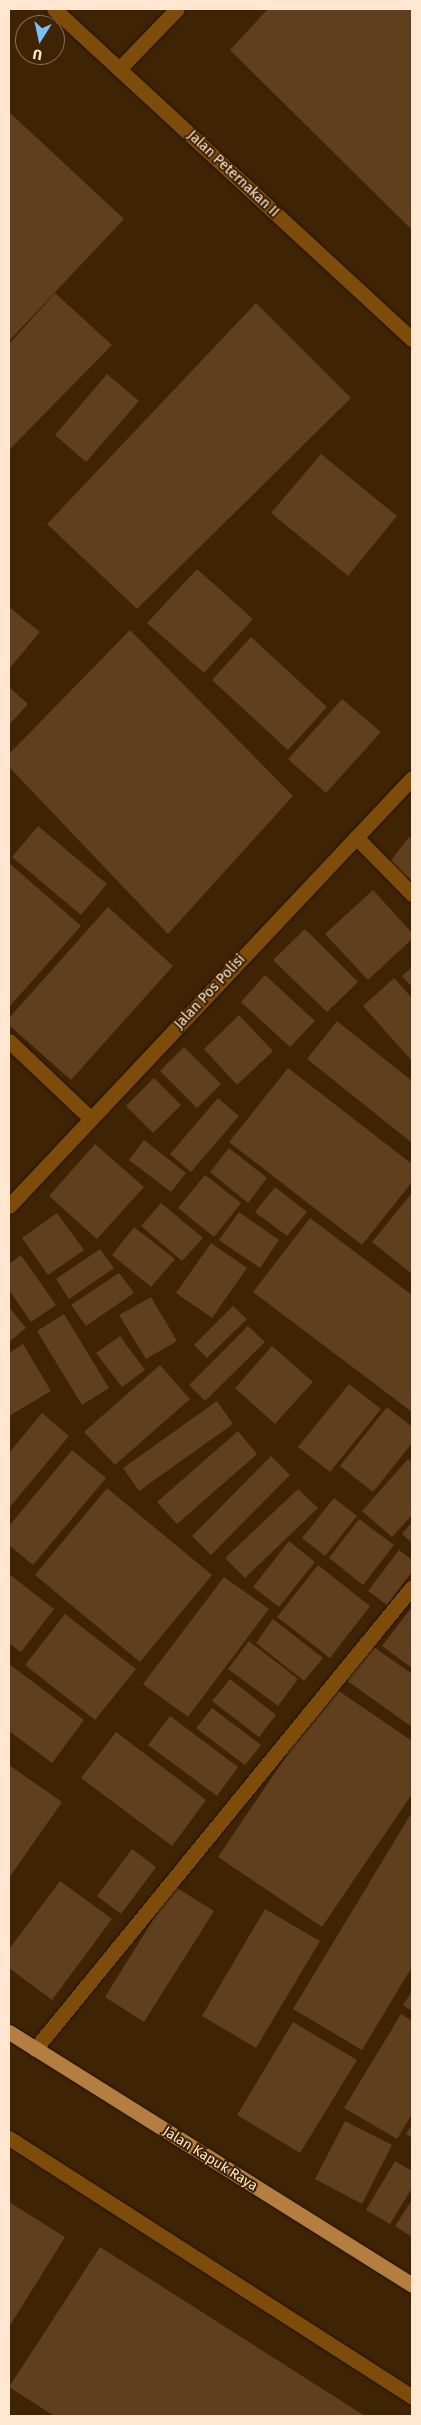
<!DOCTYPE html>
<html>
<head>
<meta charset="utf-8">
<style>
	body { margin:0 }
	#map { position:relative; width:421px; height:2425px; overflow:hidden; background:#3e2304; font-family:"Fira Sans",sans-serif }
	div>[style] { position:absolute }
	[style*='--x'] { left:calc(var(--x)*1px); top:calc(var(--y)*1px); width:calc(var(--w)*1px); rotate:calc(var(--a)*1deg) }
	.building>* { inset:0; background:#5f3f1d }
	.roads { filter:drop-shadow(0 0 1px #1f0f01) drop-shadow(0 0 1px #1f0f01) }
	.minor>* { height:15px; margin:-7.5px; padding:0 7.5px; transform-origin:7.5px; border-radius:7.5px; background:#7e4c0a }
	.major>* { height:15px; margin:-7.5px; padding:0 7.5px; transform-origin:7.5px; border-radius:7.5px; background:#b57e41 }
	span { translate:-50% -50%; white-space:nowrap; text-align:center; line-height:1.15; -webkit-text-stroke:4px #3e2304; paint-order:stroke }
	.street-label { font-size:14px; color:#ffe7d1 }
	.frame { position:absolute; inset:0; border:10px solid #ffe7d1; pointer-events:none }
	.north { position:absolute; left:15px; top:15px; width:50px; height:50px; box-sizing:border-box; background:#3e2304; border:1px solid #8b7156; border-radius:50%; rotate:190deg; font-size:14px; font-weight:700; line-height:20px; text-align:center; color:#ffe7d1 }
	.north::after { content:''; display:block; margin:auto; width:18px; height:22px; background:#7bbef8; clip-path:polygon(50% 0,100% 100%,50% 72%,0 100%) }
</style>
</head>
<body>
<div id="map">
	<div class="building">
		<i style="clip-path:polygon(268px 9px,412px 9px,412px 230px,230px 50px)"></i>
		<i style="clip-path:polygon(9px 112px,124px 219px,9px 341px)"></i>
		<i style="clip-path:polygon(55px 293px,112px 345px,9px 450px,9px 344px)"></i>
		<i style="clip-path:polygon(256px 303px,351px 398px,137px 609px,47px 524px)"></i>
		<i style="clip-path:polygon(107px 374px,139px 401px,86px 462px,55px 435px)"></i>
		<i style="clip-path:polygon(321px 454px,397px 516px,348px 576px,271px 513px)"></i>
		<i style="clip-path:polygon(197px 569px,253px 619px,204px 673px,147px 623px)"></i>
		<i style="clip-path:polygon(9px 607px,40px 632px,9px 669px)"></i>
		<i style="clip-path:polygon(130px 630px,293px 796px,168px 934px,9px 767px,9px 754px)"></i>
		<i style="clip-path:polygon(251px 637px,327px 707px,288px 750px,212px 680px)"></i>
		<i style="clip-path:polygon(9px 687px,28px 704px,9px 725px)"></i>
		<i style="clip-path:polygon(342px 699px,381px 732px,326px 793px,288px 759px)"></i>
		<i style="clip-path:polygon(38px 826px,107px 884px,81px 915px,12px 857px)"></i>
		<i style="clip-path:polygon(409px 837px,412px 839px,412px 881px,389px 863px)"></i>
		<i style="clip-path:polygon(9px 863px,81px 926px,10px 1006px,9px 1004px)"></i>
		<i style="clip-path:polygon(373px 890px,412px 933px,412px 939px,368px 980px,325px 934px)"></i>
		<i style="clip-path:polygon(108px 907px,173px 966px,71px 1080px,9px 1025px,9px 1018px)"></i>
		<i style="clip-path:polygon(305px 929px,358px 982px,327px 1012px,273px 960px)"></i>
		<i style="clip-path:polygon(412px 967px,412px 987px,402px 976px)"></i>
		<i style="clip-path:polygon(265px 975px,315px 1021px,290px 1047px,241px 1002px)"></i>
		<i style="clip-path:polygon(394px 978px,412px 998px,412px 1061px,363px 1006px)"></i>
		<i style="clip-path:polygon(239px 1015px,273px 1051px,237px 1085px,204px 1049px)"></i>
		<i style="clip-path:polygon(337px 1021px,412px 1081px,412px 1143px,307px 1059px)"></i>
		<i style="clip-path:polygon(184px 1047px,221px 1084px,197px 1108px,160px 1071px)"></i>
		<i style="clip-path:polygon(288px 1068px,412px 1164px,412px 1182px,362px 1245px,229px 1142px)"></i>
		<i style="clip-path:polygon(154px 1078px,181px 1105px,153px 1133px,126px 1106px)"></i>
		<i style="clip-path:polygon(218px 1098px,239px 1116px,191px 1172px,170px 1154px)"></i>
		<i style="clip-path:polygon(144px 1140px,186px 1173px,171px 1192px,129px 1160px)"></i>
		<i style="clip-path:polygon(95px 1144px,144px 1187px,97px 1239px,49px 1196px)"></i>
		<i style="clip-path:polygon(229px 1148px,267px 1178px,248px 1203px,210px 1172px)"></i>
		<i style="clip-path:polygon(205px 1175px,241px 1203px,214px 1237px,178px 1208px)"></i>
		<i style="clip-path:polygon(275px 1187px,307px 1212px,287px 1236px,255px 1212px)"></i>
		<i style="clip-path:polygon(412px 1193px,412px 1274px,372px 1242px)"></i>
		<i style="clip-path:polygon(161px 1203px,203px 1238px,182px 1261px,141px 1226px)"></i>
		<i style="clip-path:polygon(239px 1212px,279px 1240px,260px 1268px,219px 1240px)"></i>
		<i style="clip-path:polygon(57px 1213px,84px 1250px,48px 1275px,22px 1238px)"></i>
		<i style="clip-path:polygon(310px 1218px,412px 1295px,412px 1412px,253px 1292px)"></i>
		<i style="clip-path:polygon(134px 1227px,175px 1259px,151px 1287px,112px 1255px)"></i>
		<i style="clip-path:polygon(211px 1243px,247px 1268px,212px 1318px,176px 1293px)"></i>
		<i style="clip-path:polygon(100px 1249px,114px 1268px,69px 1299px,56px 1279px)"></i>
		<i style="clip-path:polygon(21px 1255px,56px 1305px,31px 1322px,9px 1290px,9px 1264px)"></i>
		<i style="clip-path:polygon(119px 1273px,134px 1293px,86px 1326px,71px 1305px)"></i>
		<i style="clip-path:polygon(151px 1297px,177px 1341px,146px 1359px,119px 1315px)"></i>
		<i style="clip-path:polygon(233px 1306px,247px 1319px,207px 1358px,194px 1345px)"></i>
		<i style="clip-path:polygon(9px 1307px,26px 1328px,9px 1342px)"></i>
		<i style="clip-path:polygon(64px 1314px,109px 1388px,82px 1405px,37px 1331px)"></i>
		<i style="clip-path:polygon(248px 1326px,265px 1342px,205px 1401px,189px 1385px)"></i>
		<i style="clip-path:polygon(120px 1336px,145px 1370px,122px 1387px,96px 1353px)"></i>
		<i style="clip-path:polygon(23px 1344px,51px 1391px,9px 1416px,9px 1353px)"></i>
		<i style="clip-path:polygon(272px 1346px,313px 1382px,275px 1424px,235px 1388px)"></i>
		<i style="clip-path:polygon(160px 1365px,190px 1399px,115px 1465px,84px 1432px)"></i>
		<i style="clip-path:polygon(349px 1384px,381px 1409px,330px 1472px,298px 1447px)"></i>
		<i style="clip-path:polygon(217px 1401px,233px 1424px,139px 1491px,123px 1468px)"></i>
		<i style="clip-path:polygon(387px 1407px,412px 1427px,412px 1443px,373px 1492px,340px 1466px)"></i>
		<i style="clip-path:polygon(42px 1413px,69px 1436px,9px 1508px,9px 1453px)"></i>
		<i style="clip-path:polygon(238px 1431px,257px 1454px,177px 1524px,157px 1502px)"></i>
		<i style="clip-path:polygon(72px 1450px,106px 1478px,33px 1565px,9px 1545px,9px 1526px)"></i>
		<i style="clip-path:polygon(271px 1456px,290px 1475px,211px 1555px,192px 1536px)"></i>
		<i style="clip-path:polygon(408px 1459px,412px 1463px,412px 1515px,392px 1537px,362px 1511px)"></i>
		<i style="clip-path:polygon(107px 1488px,212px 1575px,140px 1662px,35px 1575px)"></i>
		<i style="clip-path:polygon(298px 1489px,318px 1508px,245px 1578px,225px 1558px)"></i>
		<i style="clip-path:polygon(334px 1498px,357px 1516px,325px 1556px,302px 1538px)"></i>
		<i style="clip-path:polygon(359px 1519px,394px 1545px,363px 1585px,329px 1558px)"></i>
		<i style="clip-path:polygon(412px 1522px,412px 1543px,402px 1534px)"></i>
		<i style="clip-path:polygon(289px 1541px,315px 1562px,279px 1607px,253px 1587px)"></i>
		<i style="clip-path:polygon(399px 1550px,412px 1560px,412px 1572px,387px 1605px,368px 1591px)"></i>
		<i style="clip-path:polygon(318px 1565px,370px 1606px,330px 1658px,277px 1617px)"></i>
		<i style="clip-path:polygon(9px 1574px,54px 1609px,21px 1652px,9px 1643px)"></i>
		<i style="clip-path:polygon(224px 1577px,269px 1609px,188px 1717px,143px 1684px)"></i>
		<i style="clip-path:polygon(412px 1607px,412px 1668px,382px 1646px)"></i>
		<i style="clip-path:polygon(65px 1614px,136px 1669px,95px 1720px,25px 1665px)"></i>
		<i style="clip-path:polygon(273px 1619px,323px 1658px,304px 1681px,256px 1643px)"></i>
		<i style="clip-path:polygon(249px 1641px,298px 1679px,278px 1706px,228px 1669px)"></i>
		<i style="clip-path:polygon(371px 1645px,412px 1674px,412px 1727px,346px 1680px)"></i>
		<i style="clip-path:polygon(9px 1664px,84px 1720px,52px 1763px,9px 1731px)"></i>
		<i style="clip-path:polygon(230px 1679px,276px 1715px,259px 1737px,212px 1701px)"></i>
		<i style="clip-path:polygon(333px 1687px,412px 1741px,412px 1794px,322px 1927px,218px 1857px)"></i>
		<i style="clip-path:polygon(212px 1708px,261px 1745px,245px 1765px,196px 1728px)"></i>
		<i style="clip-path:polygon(170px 1716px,238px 1767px,217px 1796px,148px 1745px)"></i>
		<i style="clip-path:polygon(116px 1732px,206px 1800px,172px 1846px,81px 1778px)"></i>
		<i style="clip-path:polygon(9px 1765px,62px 1802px,9px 1878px)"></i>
		<i style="clip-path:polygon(412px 1812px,412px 1967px,362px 2050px,293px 2009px)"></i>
		<i style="clip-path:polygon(132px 1849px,156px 1867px,121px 1914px,97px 1896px)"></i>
		<i style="clip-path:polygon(60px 1881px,112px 1919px,52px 2000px,9px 1968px,9px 1949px)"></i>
		<i style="clip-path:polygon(174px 1886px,214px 1911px,144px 2022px,105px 1997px)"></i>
		<i style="clip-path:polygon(265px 1909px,320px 1941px,256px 2048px,202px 2016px)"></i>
		<i style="clip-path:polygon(412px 1991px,412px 2011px,403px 2005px)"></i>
		<i style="clip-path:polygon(401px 2014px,412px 2021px,412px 2114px,397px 2139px,344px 2108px)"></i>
		<i style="clip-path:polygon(293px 2022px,357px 2060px,300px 2153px,237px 2115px)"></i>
		<i style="clip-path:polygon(345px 2121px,392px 2145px,362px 2204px,315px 2179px)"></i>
		<i style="clip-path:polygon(412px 2124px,412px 2138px,406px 2134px)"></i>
		<i style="clip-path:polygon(395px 2161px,412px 2171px,412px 2188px,390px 2224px,366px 2210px)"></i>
		<i style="clip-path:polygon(412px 2200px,412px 2237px,395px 2226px)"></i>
		<i style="clip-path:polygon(9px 2202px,65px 2237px,9px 2327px)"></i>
		<i style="clip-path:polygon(100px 2247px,365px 2416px,54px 2416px,9px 2387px)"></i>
	</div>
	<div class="roads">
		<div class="minor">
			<i style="--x:54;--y:9;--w:487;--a:42.7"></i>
			<i style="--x:119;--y:69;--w:83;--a:-46"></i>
			<i style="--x:356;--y:837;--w:80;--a:45.5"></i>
			<i style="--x:9;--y:1041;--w:112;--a:43.5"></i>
			<i style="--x:9;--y:1206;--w:588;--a:-46.72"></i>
			<i style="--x:35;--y:2049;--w:596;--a:-50.78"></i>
			<i style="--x:9;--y:2138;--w:479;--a:32.7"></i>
		</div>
		<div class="major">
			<i style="--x:9;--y:2032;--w:476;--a:32.1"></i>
		</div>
	</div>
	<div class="street-label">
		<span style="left:233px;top:174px;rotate:43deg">Jalan Peternakan II</span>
		<span style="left:210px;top:992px;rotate:-47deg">Jalan Pos Polisi</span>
		<span style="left:210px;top:2159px;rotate:32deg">Jalan Kapuk Raya</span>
	</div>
	<div class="frame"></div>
	<div class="north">U</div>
</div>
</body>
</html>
